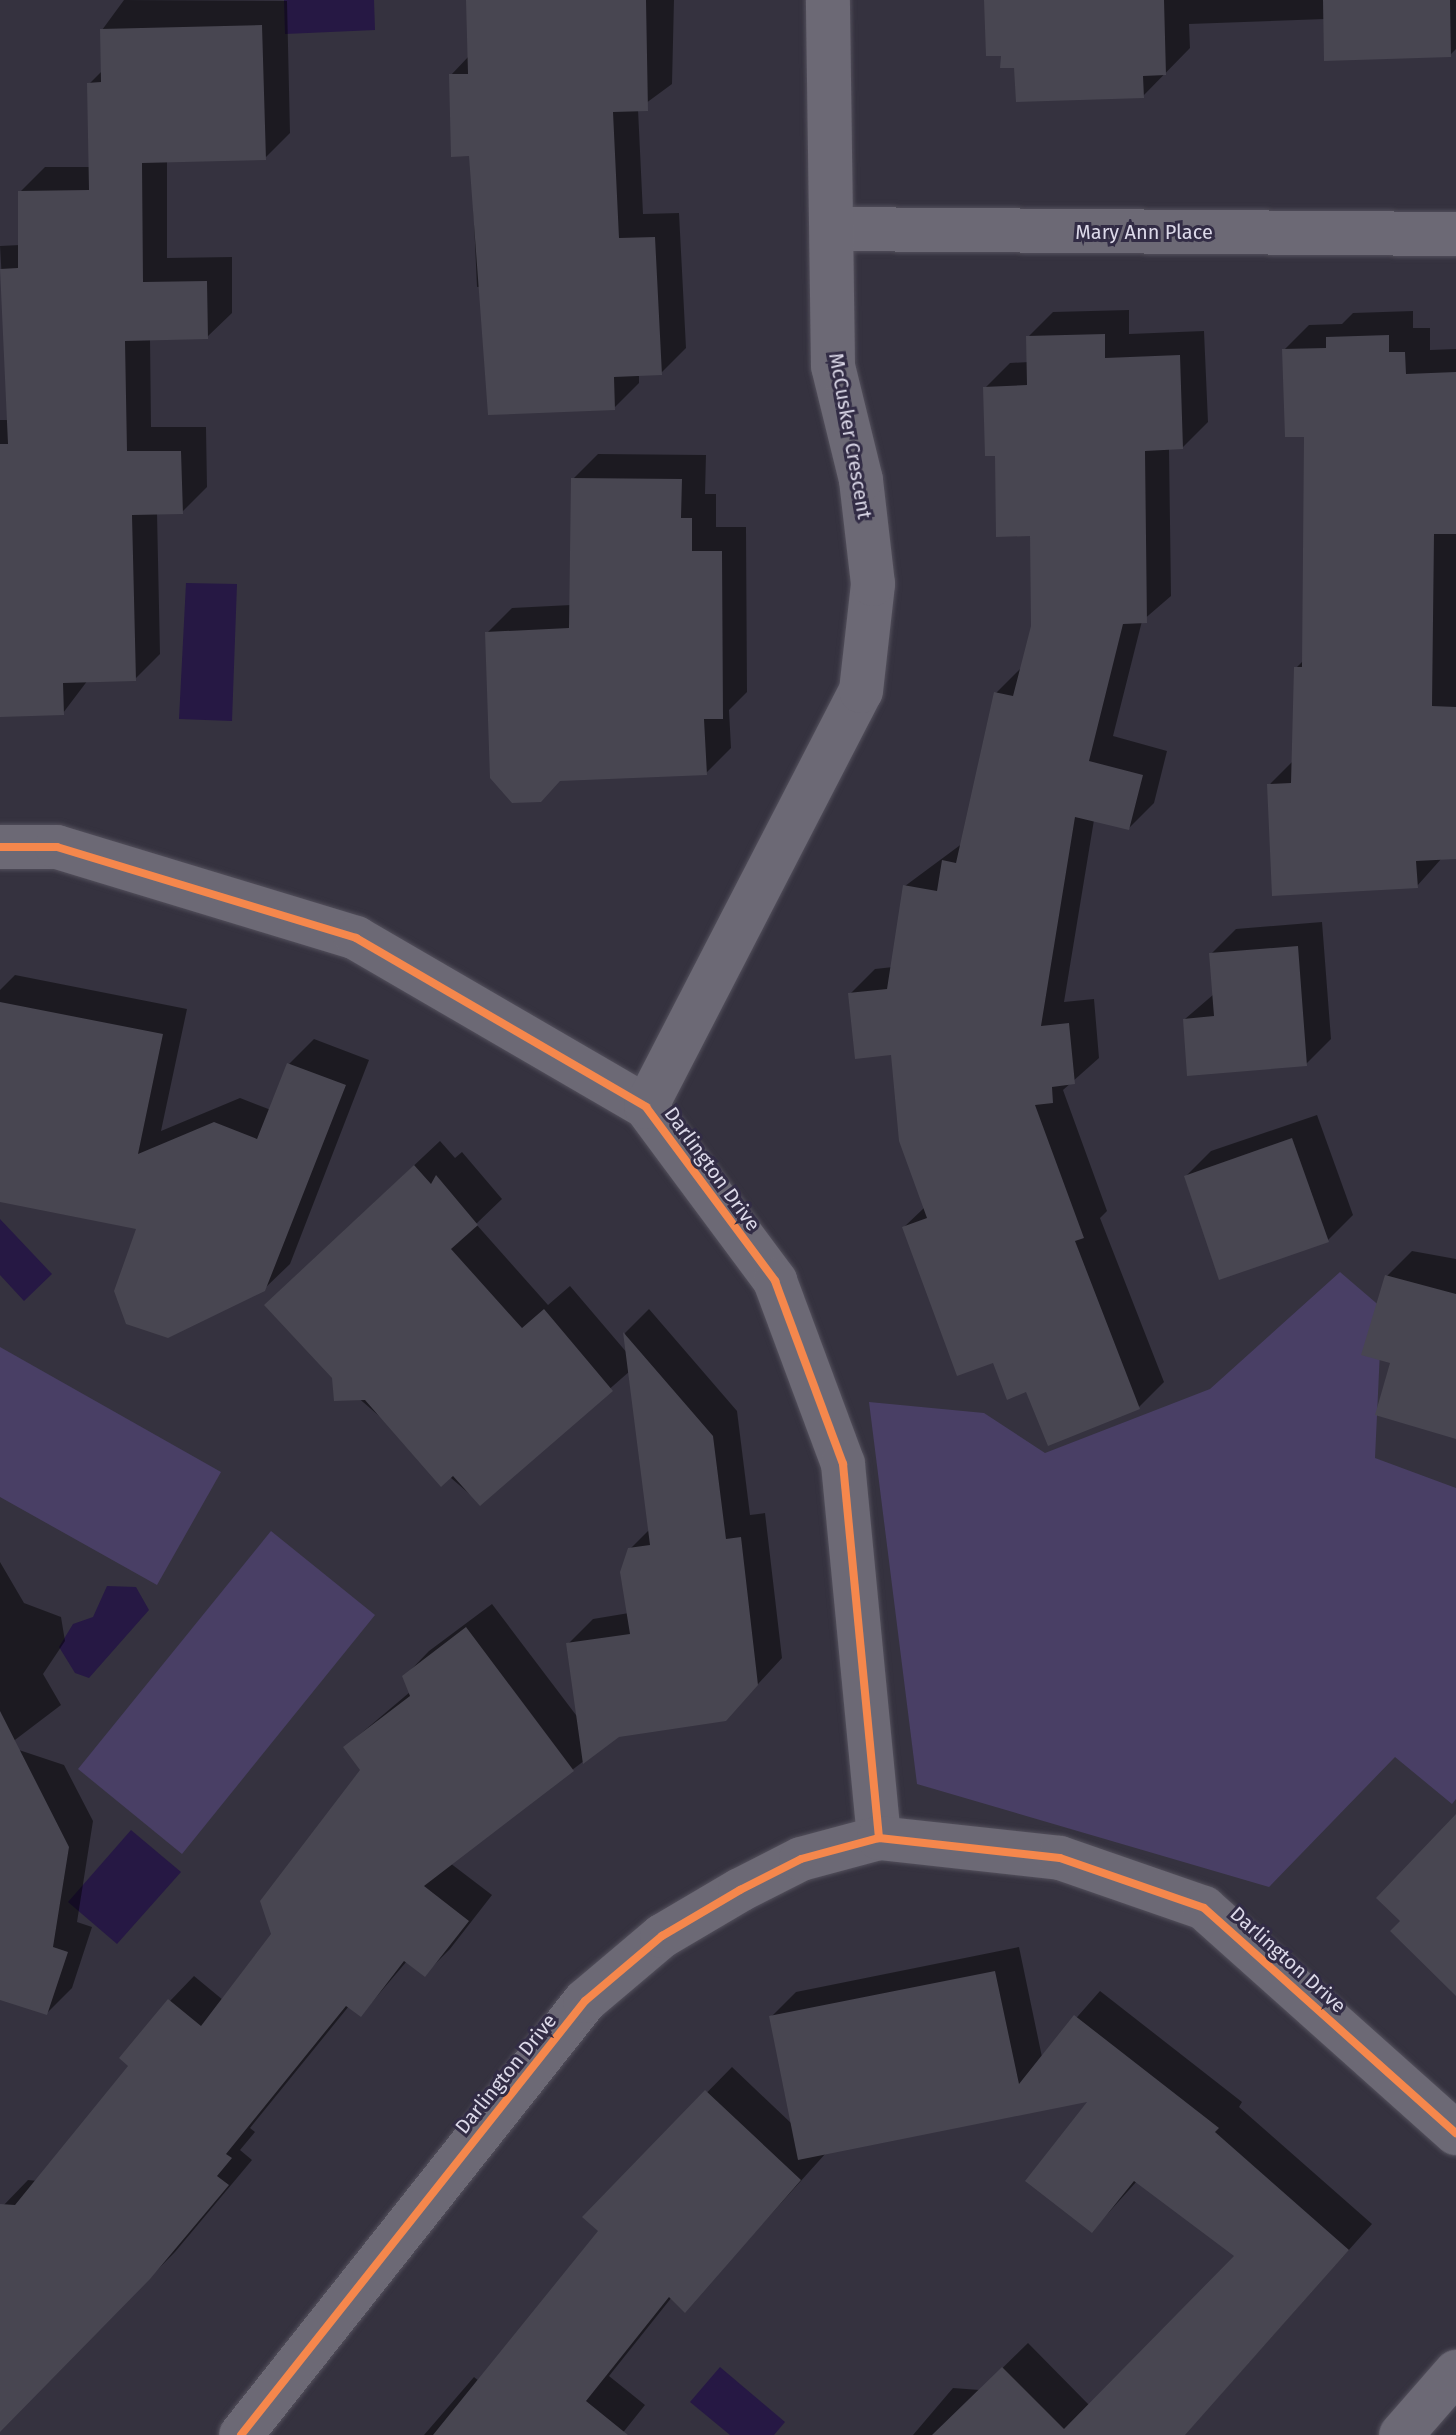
<!DOCTYPE html>
<html>
<head>
<meta charset="utf-8">
<style>
	body { margin:0 }
	#map { position:relative; width:1456px; height:2435px; overflow:hidden; background:#35323f; font-family:"Fira Sans",sans-serif }
	div>[style] { position:absolute }
	[style*='--x'] { left:calc(var(--x)*1px); top:calc(var(--y)*1px); width:calc(var(--w)*1px); rotate:calc(var(--a)*1deg) }
	.green>* { inset:0; background:#493f65 }
	.water>* { inset:0; background:#261844 }
	.shadow>* { inset:0; background:#0007 }
	.building>* { inset:0; background:#484651 }
	.roads { filter:drop-shadow(0 0 2px #53505c) drop-shadow(0 0 2px #53505c) }
	.street>* { height:44px; margin:-22px; padding:0 22px; transform-origin:22px; border-radius:22px; background:#6c6975 }
	.secondary>* { height:44px; margin:-22px; padding:0 22px; transform-origin:22px; border-radius:22px; background:#6c6975 }
	.cycleway>* { height:8px; margin:-4px; padding:0 4px; transform-origin:4px; border-radius:4px; background:#f5874c }
	span { translate:-50% -50%; white-space:nowrap; text-align:center; line-height:1.15; -webkit-text-stroke:6px #322c45; paint-order:stroke }
	.street-label { font-size:20px; color:#dcd9e9 }
</style>
</head>
<body>
<div id="map">
	<div class="green">
		<i style="clip-path:polygon(1340px 1272px,1382px 1308px,1375px 1458px,1456px 1488px,1456px 1799px,1452px 1804px,1395px 1757px,1269px 1887px,917px 1784px,869px 1402px,984px 1413px,1045px 1453px,1210px 1389px)"></i>
		<i style="clip-path:polygon(0 1347px,221px 1472px,157px 1585px,0 1497px)"></i>
		<i style="clip-path:polygon(271px 1531px,375px 1615px,182px 1854px,78px 1769px)"></i>
	</div>
	<div class="water">
		<i style="clip-path:polygon(284px 0,374px 0,375px 30px,285px 34px)"></i>
		<i style="clip-path:polygon(186px 583px,237px 584px,232px 721px,179px 719px)"></i>
		<i style="clip-path:polygon(0 1219px,52px 1274px,24px 1301px,0 1275px)"></i>
		<i style="clip-path:polygon(107px 1586px,136px 1587px,149px 1610px,89px 1678px,75px 1673px,59px 1647px,73px 1624px,93px 1617px)"></i>
		<i style="clip-path:polygon(131px 1830px,181px 1872px,117px 1944px,68px 1902px)"></i>
		<i style="clip-path:polygon(720px 2367px,785px 2422px,774px 2435px,730px 2435px,690px 2402px)"></i>
	</div>
	<div class="shadow">
		<i style="clip-path:polygon(124px 0,287px 1px,290px 133px,265px 158px,167px 161px,167px 258px,232px 257px,232px 313px,207px 337px,150px 338px,151px 427px,206px 427px,207px 487px,182px 512px,157px 512px,160px 654px,135px 679px,88px 680px,63px 713px,0 715px,0 420px,10px 420px,0 246px,20px 245px,20px 192px,45px 167px,91px 167px,89px 84px,103px 70px,102px 30px)"></i>
		<i style="clip-path:polygon(468px 0,674px 0,672px 84px,638px 109px,643px 214px,679px 213px,686px 348px,661px 373px,639px 374px,639px 383px,614px 408px,486px 286px,477px 287px,471px 154px,451px 75px,469px 56px)"></i>
		<i style="clip-path:polygon(989px 0,1456px 0,1456px 49px,1450px 55px,1325px 19px,1189px 24px,1190px 48px,1143px 96px,1016px 66px,1003px 54px)"></i>
		<i style="clip-path:polygon(1129px 310px,1129px 334px,1204px 331px,1208px 422px,1183px 447px,1169px 448px,1171px 596px,1142px 621px,1113px 736px,1167px 751px,1154px 803px,1129px 828px,1094px 820px,1064px 1002px,1094px 999px,1099px 1058px,1063px 1090px,1107px 1211px,1100px 1218px,1164px 1382px,1139px 1407px,1027px 1390px,994px 1360px,904px 1227px,925px 1207px,892px 1053px,850px 994px,875px 969px,893px 967px,905px 886px,963px 843px,996px 693px,1021px 668px,1033px 626px,1032px 534px,997px 454px,985px 388px,1010px 363px,1029px 362px,1028px 337px,1053px 312px)"></i>
		<i style="clip-path:polygon(1413px 311px,1413px 328px,1430px 328px,1430px 350px,1456px 349px,1456px 857px,1442px 858px,1417px 886px,1269px 785px,1293px 761px,1296px 668px,1304px 660px,1306px 435px,1284px 350px,1309px 325px,1342px 324px,1353px 313px)"></i>
		<i style="clip-path:polygon(598px 454px,706px 455px,705px 494px,716px 494px,716px 527px,746px 527px,747px 692px,729px 710px,731px 748px,706px 773px,487px 633px,512px 608px,571px 605px,573px 479px)"></i>
		<i style="clip-path:polygon(1322px 922px,1331px 1039px,1306px 1064px,1185px 1019px,1214px 994px,1211px 954px,1236px 929px)"></i>
		<i style="clip-path:polygon(15px 975px,187px 1009px,161px 1131px,240px 1098px,271px 1110px,289px 1064px,314px 1039px,369px 1060px,290px 1264px,264px 1289px,139px 1227px,0 1200px,0 990px)"></i>
		<i style="clip-path:polygon(1317px 1115px,1353px 1215px,1328px 1240px,1186px 1176px,1211px 1151px)"></i>
		<i style="clip-path:polygon(440px 1141px,455px 1158px,462px 1152px,502px 1199px,476px 1224px,548px 1305px,570px 1286px,628px 1354px,625px 1333px,649px 1309px,737px 1411px,750px 1515px,765px 1513px,782px 1658px,725px 1720px,618px 1735px,450px 1863px,492px 1895px,450px 1949px,425px 1974px,407px 1961px,361px 2015px,349px 2006px,250px 2128px,255px 2132px,240px 2150px,252px 2160px,175px 2252px,0 2430px,0 2209px,28px 2180px,38px 2181px,131px 2066px,170px 2001px,194px 1976px,223px 2000px,273px 1935px,363px 1770px,345px 1747px,410px 1692px,404px 1677px,429px 1651px,492px 1604px,579px 1719px,568px 1644px,593px 1619px,629px 1613px,630px 1549px,650px 1529px,630px 1371px,480px 1503px,334px 1377px,292px 1280px)"></i>
		<i style="clip-path:polygon(1412px 1251px,1456px 1259px,1456px 1437px,1393px 1362px,1387px 1276px)"></i>
		<i style="clip-path:polygon(0 1562px,24px 1603px,61px 1617px,65px 1641px,43px 1674px,61px 1705px,7px 1746px,64px 1765px,93px 1821px,77px 1922px,92px 1927px,72px 1988px,47px 2013px,0 1998px)"></i>
		<i style="clip-path:polygon(1019px 1947px,1042px 2057px,1100px 1991px,1242px 2102px,1239px 2107px,1372px 2224px,1184px 2435px,913px 2435px,953px 2388px,980px 2390px,1028px 2343px,1090px 2406px,1237px 2256px,1137px 2181px,1092px 2231px,1091px 2099px,826px 2153px,685px 2310px,672px 2297px,609px 2376px,645px 2405px,621px 2435px,424px 2435px,474px 2377px,479px 2381px,600px 2230px,585px 2217px,732px 2067px,792px 2124px,771px 2017px,796px 1992px)"></i>
	</div>
	<div class="building">
		<i style="clip-path:polygon(466px 0,646px 0,648px 111px,613px 112px,619px 238px,655px 237px,662px 375px,614px 377px,615px 410px,488px 415px,469px 156px,451px 157px,449px 74px,468px 74px)"></i>
		<i style="clip-path:polygon(984px 0,1164px 0,1166px 75px,1143px 76px,1144px 98px,1016px 102px,1014px 68px,1000px 68px,1001px 56px,986px 56px)"></i>
		<i style="clip-path:polygon(1323px 0,1450px 0,1451px 57px,1324px 61px)"></i>
		<i style="clip-path:polygon(262px 25px,266px 160px,142px 163px,143px 282px,207px 281px,208px 339px,125px 341px,127px 451px,181px 451px,183px 514px,132px 515px,136px 681px,63px 683px,64px 715px,0 717px,0 444px,8px 444px,0 269px,18px 268px,18px 191px,89px 190px,87px 83px,101px 82px,100px 29px)"></i>
		<i style="clip-path:polygon(1105px 334px,1105px 358px,1180px 355px,1183px 449px,1145px 451px,1147px 623px,1123px 624px,1089px 761px,1143px 775px,1129px 830px,1075px 817px,1041px 1026px,1069px 1023px,1075px 1084px,1052px 1087px,1053px 1103px,1035px 1105px,1084px 1238px,1075px 1241px,1140px 1409px,1048px 1446px,1026px 1392px,1007px 1400px,993px 1363px,957px 1376px,902px 1227px,927px 1218px,899px 1141px,891px 1055px,855px 1059px,848px 993px,887px 989px,903px 885px,937px 891px,942px 860px,956px 863px,994px 692px,1013px 696px,1031px 626px,1030px 536px,996px 537px,995px 456px,985px 456px,983px 387px,1027px 385px,1026px 336px)"></i>
		<i style="clip-path:polygon(1389px 335px,1389px 352px,1405px 352px,1406px 374px,1456px 372px,1456px 534px,1434px 534px,1432px 706px,1456px 707px,1456px 859px,1416px 861px,1418px 888px,1272px 896px,1267px 784px,1291px 783px,1294px 667px,1302px 667px,1304px 437px,1285px 437px,1282px 349px,1326px 348px,1326px 337px)"></i>
		<i style="clip-path:polygon(571px 478px,682px 479px,681px 518px,692px 518px,692px 551px,722px 551px,723px 719px,704px 719px,707px 775px,560px 781px,541px 802px,512px 803px,490px 778px,485px 632px,569px 628px)"></i>
		<i style="clip-path:polygon(1298px 946px,1307px 1066px,1187px 1076px,1183px 1019px,1214px 1016px,1209px 953px)"></i>
		<i style="clip-path:polygon(0 1002px,163px 1034px,138px 1154px,214px 1122px,257px 1139px,287px 1063px,346px 1085px,265px 1291px,168px 1338px,126px 1324px,114px 1291px,136px 1229px,0 1202px)"></i>
		<i style="clip-path:polygon(1292px 1138px,1329px 1242px,1219px 1280px,1184px 1176px)"></i>
		<i style="clip-path:polygon(414px 1165px,431px 1184px,436px 1175px,478px 1225px,451px 1249px,522px 1328px,544px 1309px,613px 1391px,480px 1506px,453px 1476px,441px 1487px,365px 1400px,334px 1401px,332px 1378px,264px 1305px)"></i>
		<i style="clip-path:polygon(1385px 1275px,1456px 1294px,1456px 1439px,1375px 1415px,1390px 1363px,1361px 1355px)"></i>
		<i style="clip-path:polygon(623px 1332px,713px 1436px,726px 1539px,741px 1537px,758px 1685px,726px 1721px,619px 1737px,583px 1764px,566px 1643px,630px 1634px,620px 1572px,628px 1548px,650px 1545px)"></i>
		<i style="clip-path:polygon(466px 1627px,574px 1771px,424px 1886px,469px 1921px,425px 1977px,404px 1961px,361px 2017px,346px 2006px,226px 2154px,232px 2158px,217px 2176px,229px 2185px,150px 2279px,0 2432px,0 2204px,15px 2205px,128px 2066px,119px 2058px,168px 1999px,201px 2026px,271px 1934px,260px 1901px,360px 1770px,343px 1747px,410px 1696px,402px 1676px)"></i>
		<i style="clip-path:polygon(0 1711px,69px 1847px,53px 1947px,68px 1952px,47px 2015px,0 2000px)"></i>
		<i style="clip-path:polygon(1456px 1814px,1456px 1996px,1390px 1931px,1400px 1921px,1376px 1898px)"></i>
		<i style="clip-path:polygon(995px 1971px,1019px 2084px,1074px 2015px,1219px 2128px,1215px 2132px,1349px 2250px,1185px 2435px,932px 2435px,1002px 2367px,1064px 2429px,1234px 2256px,1134px 2181px,1092px 2233px,1025px 2181px,1087px 2102px,798px 2160px,769px 2016px)"></i>
		<i style="clip-path:polygon(705px 2090px,801px 2180px,685px 2313px,669px 2297px,586px 2401px,628px 2435px,433px 2435px,598px 2231px,582px 2217px)"></i>
	</div>
	<div class="roads">
		<div class="street">
			<i style="--x:832;--y:229;--w:624;--a:0.46"></i>
			<i style="--x:0;--y:847;--w:57;--a:0"></i>
			<i style="--x:57;--y:847;--w:313;--a:16.9"></i>
			<i style="--x:356;--y:938;--w:336;--a:30.2"></i>
			<i style="--x:646;--y:1107;--w:217;--a:53.4"></i>
			<i style="--x:775;--y:1281;--w:195;--a:69.6"></i>
			<i style="--x:843;--y:1464;--w:376;--a:84.5"></i>
			<i style="--x:646;--y:1107;--w:468;--a:-62.7"></i>
			<i style="--x:861;--y:691;--w:108;--a:-83.6"></i>
			<i style="--x:873;--y:584;--w:105;--a:-96.6"></i>
			<i style="--x:861;--y:480;--w:117;--a:-103.8"></i>
			<i style="--x:833;--y:366;--w:366;--a:-90.8"></i>
			<i style="--x:241;--y:2435;--w:554;--a:-51.6"></i>
			<i style="--x:585;--y:2001;--w:101;--a:-40.2"></i>
			<i style="--x:662;--y:1936;--w:91;--a:-30.5"></i>
			<i style="--x:740;--y:1890;--w:68;--a:-26.9"></i>
			<i style="--x:801;--y:1859;--w:81;--a:-15.1"></i>
			<i style="--x:879;--y:1838;--w:182;--a:6.3"></i>
			<i style="--x:1060;--y:1858;--w:152;--a:19.1"></i>
			<i style="--x:1204;--y:1908;--w:338;--a:41.8"></i>
		</div>
		<div class="secondary">
			<i style="--x:1401;--y:2435;--w:84;--a:-48.9"></i>
		</div>
	</div>
	<div class="cycleway">
		<i style="--x:0;--y:847;--w:57;--a:0"></i>
		<i style="--x:57;--y:847;--w:313;--a:16.9"></i>
		<i style="--x:356;--y:938;--w:336;--a:30.2"></i>
		<i style="--x:646;--y:1107;--w:217;--a:53.4"></i>
		<i style="--x:775;--y:1281;--w:195;--a:69.6"></i>
		<i style="--x:843;--y:1464;--w:376;--a:84.5"></i>
		<i style="--x:241;--y:2435;--w:554;--a:-51.6"></i>
		<i style="--x:585;--y:2001;--w:101;--a:-40.2"></i>
		<i style="--x:662;--y:1936;--w:91;--a:-30.5"></i>
		<i style="--x:740;--y:1890;--w:68;--a:-26.9"></i>
		<i style="--x:801;--y:1859;--w:81;--a:-15.1"></i>
		<i style="--x:879;--y:1838;--w:182;--a:6.3"></i>
		<i style="--x:1060;--y:1858;--w:152;--a:19.1"></i>
		<i style="--x:1204;--y:1908;--w:338;--a:41.8"></i>
	</div>
	<div class="street-label">
		<span style="left:1144px;top:232px">Mary Ann Place</span>
		<span style="left:850px;top:436px;rotate:80deg">McCusker Crescent</span>
		<span style="left:712px;top:1169px;rotate:54deg">Darlington Drive</span>
		<span style="left:1288px;top:1960px;rotate:42deg">Darlington Drive</span>
		<span style="left:506px;top:2074px;rotate:-51deg">Darlington Drive</span>
	</div>
</div>
</body>
</html>
